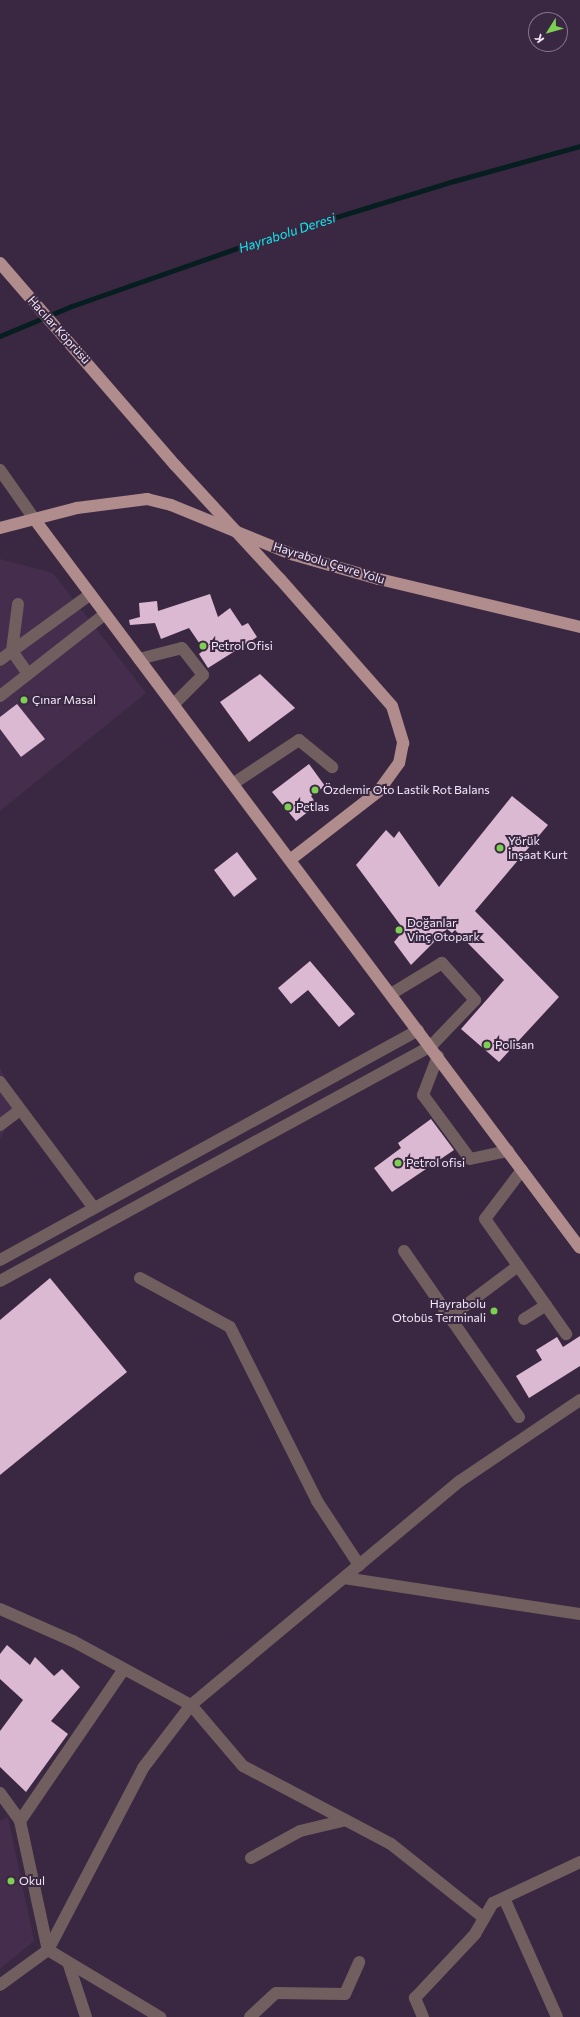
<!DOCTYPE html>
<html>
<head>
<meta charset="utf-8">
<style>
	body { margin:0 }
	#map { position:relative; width:580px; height:2017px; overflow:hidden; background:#3a2842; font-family:Commissioner,sans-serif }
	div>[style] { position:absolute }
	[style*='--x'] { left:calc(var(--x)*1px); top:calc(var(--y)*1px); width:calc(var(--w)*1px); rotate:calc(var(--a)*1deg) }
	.built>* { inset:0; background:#442d4d }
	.stream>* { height:4.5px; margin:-2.25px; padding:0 2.25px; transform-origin:2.25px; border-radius:2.25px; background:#061e1f }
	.building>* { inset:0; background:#dcb9d2 }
	.minor>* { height:12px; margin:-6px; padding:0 6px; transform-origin:6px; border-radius:6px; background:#715f5f }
	.major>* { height:12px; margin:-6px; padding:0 6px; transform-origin:6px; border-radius:6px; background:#b08c8d }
	.major-bridge>* { height:12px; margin:-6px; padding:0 6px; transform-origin:6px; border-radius:6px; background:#b08c8d }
	.dots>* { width:11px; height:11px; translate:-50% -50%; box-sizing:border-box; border:2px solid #3a2842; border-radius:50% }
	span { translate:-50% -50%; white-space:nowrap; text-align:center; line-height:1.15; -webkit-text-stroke:4px #3a2842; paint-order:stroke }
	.street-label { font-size:12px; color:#f4e8f9 }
	.poi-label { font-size:12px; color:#f4e8f9 }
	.left { translate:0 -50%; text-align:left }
	.right { translate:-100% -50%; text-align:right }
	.water-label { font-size:13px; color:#0debee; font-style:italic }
	.north { position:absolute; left:528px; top:12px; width:40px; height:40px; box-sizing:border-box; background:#3a2842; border:1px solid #84758b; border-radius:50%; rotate:233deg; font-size:11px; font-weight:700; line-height:16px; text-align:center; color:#f4e8f9 }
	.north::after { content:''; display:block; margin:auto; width:14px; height:18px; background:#7ed053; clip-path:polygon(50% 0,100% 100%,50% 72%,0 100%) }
</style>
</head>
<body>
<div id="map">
	<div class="built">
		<i style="clip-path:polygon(0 559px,53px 573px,146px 693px,0 811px)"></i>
		<i style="clip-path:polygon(0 1068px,14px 1094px,15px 1113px,0 1139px)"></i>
		<i style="clip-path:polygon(8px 1817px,34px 1941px,0 1969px,0 1821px)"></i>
	</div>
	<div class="stream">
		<i style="--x:0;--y:336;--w:78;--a:-22.6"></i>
		<i style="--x:72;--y:306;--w:191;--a:-19.3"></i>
		<i style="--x:252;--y:243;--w:211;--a:-17.1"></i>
		<i style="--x:454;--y:181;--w:131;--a:-15.5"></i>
	</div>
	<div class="building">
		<i style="clip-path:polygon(210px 594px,218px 617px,230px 608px,242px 626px,248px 623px,257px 637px,208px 668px,199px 654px,204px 650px,189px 628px,161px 639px,155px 623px,130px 625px,129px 620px,140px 617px,139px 603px,157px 601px,158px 611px)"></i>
		<i style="clip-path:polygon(260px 674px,295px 708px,249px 742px,220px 702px)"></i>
		<i style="clip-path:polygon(17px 704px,45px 739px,21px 757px,0 729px,0 717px)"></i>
		<i style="clip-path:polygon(309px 764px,325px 786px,311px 796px,317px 805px,296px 821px,272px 792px)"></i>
		<i style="clip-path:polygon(512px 796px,548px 825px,475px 911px,559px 997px,499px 1062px,461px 1029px,504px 980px,455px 930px,452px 933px,447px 929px,411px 965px,394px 942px,404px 930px,356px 865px,386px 830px,394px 838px,399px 831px,439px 887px)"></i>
		<i style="clip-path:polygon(237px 852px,257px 879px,234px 897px,214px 870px)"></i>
		<i style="clip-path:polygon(310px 961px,355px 1014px,339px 1027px,308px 990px,291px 1004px,278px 988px)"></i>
		<i style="clip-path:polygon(431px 1119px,454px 1150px,392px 1192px,374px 1168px,401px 1148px,398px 1143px)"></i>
		<i style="clip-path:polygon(50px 1278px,127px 1372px,0 1475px,0 1320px)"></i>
		<i style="clip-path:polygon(580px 1336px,580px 1366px,529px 1398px,516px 1376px,542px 1360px,536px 1350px,557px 1337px,563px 1347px)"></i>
		<i style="clip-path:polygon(7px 1645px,30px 1665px,35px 1657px,54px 1676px,62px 1669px,80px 1687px,51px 1721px,68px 1734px,26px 1792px,0 1767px,0 1731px,23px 1700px,0 1679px,0 1654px)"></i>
	</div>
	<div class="minor">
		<i style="--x:0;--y:470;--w:61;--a:55"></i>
		<i style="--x:18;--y:604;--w:47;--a:97.3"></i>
		<i style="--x:12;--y:651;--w:28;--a:55"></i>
		<i style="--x:139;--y:659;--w:44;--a:-14.3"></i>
		<i style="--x:182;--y:648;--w:34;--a:52"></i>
		<i style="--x:203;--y:675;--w:41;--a:135"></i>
		<i style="--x:0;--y:660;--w:112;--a:-36"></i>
		<i style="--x:0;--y:696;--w:133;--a:-38"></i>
		<i style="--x:234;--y:783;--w:78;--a:-33.5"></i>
		<i style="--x:299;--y:740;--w:43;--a:39.3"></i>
		<i style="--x:438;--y:1056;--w:42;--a:111"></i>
		<i style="--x:423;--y:1095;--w:79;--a:53.7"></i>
		<i style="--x:470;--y:1159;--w:39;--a:-12"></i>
		<i style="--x:0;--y:1082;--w:157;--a:53.3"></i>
		<i style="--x:0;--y:1125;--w:25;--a:-37"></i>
		<i style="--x:522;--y:1170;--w:61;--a:127.1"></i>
		<i style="--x:485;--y:1219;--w:141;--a:54.8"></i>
		<i style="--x:404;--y:1251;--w:202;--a:55.3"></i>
		<i style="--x:0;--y:1260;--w:477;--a:-28.8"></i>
		<i style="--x:140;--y:1278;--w:102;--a:28.6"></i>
		<i style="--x:230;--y:1327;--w:195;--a:63.4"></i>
		<i style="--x:317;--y:1501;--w:77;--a:56.7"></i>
		<i style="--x:0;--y:1281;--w:490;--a:-28.6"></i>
		<i style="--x:430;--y:1047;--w:65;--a:-46.2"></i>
		<i style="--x:475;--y:1000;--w:50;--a:-131.7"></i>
		<i style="--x:442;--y:963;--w:60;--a:148.7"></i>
		<i style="--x:450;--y:1317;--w:85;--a:-36.9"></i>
		<i style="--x:524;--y:1319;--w:26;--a:-32"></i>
		<i style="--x:344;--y:1578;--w:239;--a:8.7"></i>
		<i style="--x:0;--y:1609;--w:80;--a:23.7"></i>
		<i style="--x:73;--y:1641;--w:134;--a:28.5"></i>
		<i style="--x:191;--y:1705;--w:80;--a:49.6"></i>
		<i style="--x:243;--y:1766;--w:167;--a:27.8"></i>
		<i style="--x:391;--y:1844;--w:119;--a:38.5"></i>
		<i style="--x:0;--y:1793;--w:34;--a:54"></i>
		<i style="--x:20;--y:1821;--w:132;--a:77.8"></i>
		<i style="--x:48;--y:1950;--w:131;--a:30.9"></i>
		<i style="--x:20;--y:1821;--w:184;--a:-55.6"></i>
		<i style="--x:251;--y:1858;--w:56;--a:-28.9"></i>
		<i style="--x:300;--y:1831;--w:47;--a:-13.4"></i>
		<i style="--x:504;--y:1898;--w:130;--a:66"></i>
		<i style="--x:68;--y:1962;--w:58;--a:71.9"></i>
		<i style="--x:0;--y:1985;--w:59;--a:-36.1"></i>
		<i style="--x:48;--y:1950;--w:205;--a:-62.4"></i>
		<i style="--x:143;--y:1768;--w:79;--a:-52.7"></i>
		<i style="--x:191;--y:1705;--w:350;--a:-39.8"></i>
		<i style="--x:460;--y:1481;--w:145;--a:-34"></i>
		<i style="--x:250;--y:2017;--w:35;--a:-43"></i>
		<i style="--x:276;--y:1993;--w:69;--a:0.8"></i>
		<i style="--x:345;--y:1994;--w:35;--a:-66"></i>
		<i style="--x:423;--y:2017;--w:21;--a:-113"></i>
		<i style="--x:415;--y:1998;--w:88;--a:-46.8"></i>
		<i style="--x:475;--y:1934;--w:36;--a:-60"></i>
		<i style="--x:493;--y:1903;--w:96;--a:-25.2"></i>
	</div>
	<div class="major">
		<i style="--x:0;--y:263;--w:267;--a:49.1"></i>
		<i style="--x:35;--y:520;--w:909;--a:53.18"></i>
		<i style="--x:0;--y:528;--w:80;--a:-14.6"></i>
		<i style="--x:77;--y:508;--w:71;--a:-7.3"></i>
		<i style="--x:147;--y:499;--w:25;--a:14"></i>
		<i style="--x:171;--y:505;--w:130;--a:22.2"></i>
		<i style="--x:291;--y:554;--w:91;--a:15.9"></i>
		<i style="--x:379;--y:579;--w:207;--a:13.4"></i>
		<i style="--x:280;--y:579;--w:169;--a:48.6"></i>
		<i style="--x:392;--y:706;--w:39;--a:73"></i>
		<i style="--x:403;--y:743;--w:20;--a:101"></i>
		<i style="--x:399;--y:763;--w:34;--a:126"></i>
		<i style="--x:379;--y:791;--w:111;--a:142.3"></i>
	</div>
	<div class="major-bridge">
		<i style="--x:175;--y:465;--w:155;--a:47.4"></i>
	</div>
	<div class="dots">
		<i style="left:203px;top:646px;background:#7ed053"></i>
		<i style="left:24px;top:700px;background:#7ed053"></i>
		<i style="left:315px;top:790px;background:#7ed053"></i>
		<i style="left:288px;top:807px;background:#7ed053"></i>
		<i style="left:500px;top:848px;background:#7ed053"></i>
		<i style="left:399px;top:930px;background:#7ed053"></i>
		<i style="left:487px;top:1045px;background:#7ed053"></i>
		<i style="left:398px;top:1163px;background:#7ed053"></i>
		<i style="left:494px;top:1311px;background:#7ed053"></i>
		<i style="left:11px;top:1881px;background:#7ed053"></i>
	</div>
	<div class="street-label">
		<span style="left:59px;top:330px;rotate:48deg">Hacılar Köprüsü</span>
		<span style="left:329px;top:563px;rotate:17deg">Hayrabolu Çevre Yolu</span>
	</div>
	<div class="poi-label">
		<span class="left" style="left:211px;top:646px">Petrol Ofisi</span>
		<span class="left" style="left:32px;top:700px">Çınar Masal</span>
		<span class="left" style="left:323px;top:790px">Özdemir Oto Lastik Rot Balans</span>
		<span class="left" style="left:296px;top:807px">Petlas</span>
		<span class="left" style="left:508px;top:848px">Yörük<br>İnşaat Kurt</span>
		<span class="left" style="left:407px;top:930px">Doğanlar<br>Vinç Otopark</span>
		<span class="left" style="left:495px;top:1045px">Polisan</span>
		<span class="left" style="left:406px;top:1163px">Petrol ofisi</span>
		<span class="right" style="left:486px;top:1311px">Hayrabolu<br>Otobüs Terminali</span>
		<span class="left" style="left:19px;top:1881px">Okul</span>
	</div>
	<div class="water-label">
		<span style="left:287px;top:233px;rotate:-18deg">Hayrabolu Deresi</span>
	</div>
	<div class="north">K</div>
</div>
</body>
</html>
